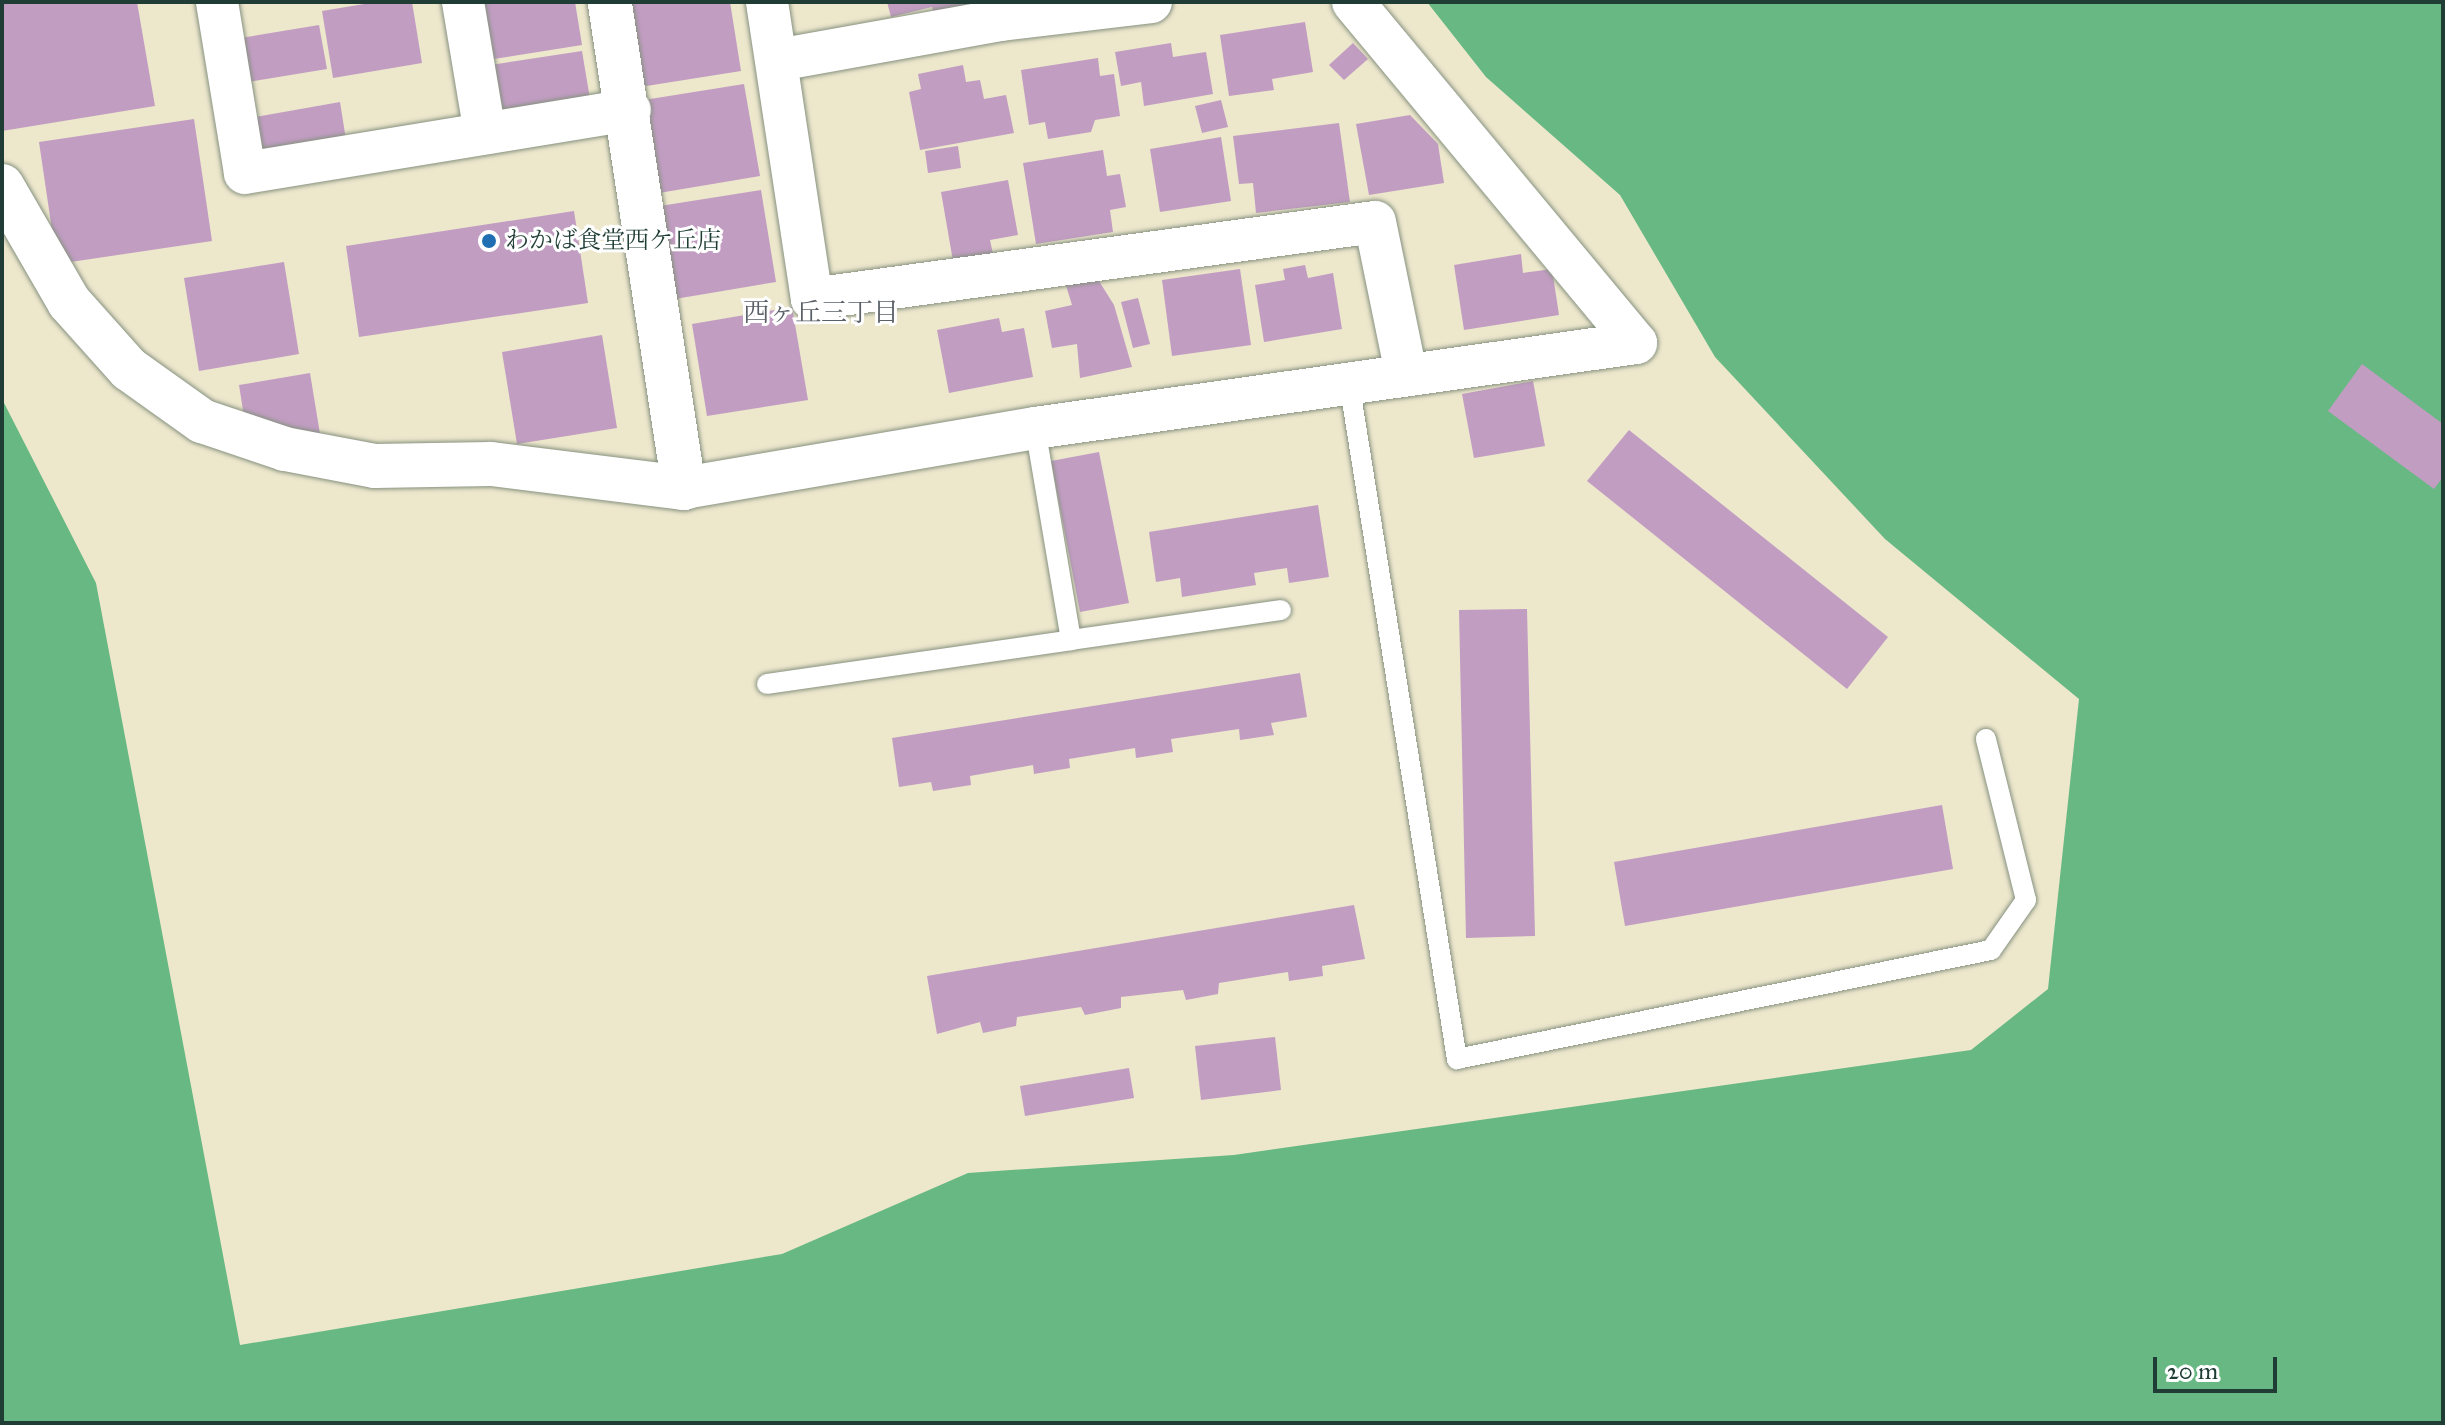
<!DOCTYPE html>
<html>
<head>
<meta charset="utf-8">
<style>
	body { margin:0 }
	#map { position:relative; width:2445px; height:1425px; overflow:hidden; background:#ede7cc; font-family:"IM FELL Great Primer","Noto Serif JP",serif }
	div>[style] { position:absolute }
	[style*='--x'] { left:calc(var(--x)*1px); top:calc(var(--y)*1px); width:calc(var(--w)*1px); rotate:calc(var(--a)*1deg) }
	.forest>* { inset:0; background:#67b883 }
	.building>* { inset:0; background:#c19dc2 }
	.roads { filter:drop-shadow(0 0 2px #869280) drop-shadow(0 0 2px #869280) }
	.lane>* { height:20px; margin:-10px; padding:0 10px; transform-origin:10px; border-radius:10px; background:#fff }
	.street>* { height:42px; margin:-21px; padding:0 21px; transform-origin:21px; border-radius:21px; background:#fff }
	.secondary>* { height:44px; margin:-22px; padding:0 22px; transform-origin:22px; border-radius:22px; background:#fff }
	.dots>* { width:22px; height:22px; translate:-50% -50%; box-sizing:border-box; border:4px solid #fff; border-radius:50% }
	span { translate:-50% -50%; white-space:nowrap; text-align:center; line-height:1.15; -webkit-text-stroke:6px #fff; paint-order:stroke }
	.poi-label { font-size:24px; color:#1f3d34 }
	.left { translate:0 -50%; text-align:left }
	.neighbourhood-label { font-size:26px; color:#585f66 }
	.frame { position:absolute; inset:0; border:4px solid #1f3d34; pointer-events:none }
	.scale { position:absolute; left:2153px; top:1357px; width:124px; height:36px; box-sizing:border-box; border:4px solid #1f3d34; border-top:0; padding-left:10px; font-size:24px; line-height:28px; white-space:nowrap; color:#1f3d34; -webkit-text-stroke:6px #fff; paint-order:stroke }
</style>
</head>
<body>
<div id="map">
	<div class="forest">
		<i style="clip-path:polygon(1427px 2px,2443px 2px,2443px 1423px,2px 1423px,2px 399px,96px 583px,240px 1345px,782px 1254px,968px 1173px,1234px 1155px,1971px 1050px,2048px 989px,2079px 699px,1885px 539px,1715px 357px,1620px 195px,1486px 77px)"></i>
	</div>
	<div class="building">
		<i style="clip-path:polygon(2px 2px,137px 2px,155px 106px,2px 131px)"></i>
		<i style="clip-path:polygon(376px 2px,412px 2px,422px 63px,333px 78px,322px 11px)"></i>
		<i style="clip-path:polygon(472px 2px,575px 2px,582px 45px,481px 61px)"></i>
		<i style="clip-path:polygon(626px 2px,730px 2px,741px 71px,640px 87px)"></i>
		<i style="clip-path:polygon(887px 2px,966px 2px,968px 10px,935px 18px,932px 7px,891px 17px)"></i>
		<i style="clip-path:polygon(1305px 22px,1313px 72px,1272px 79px,1274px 90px,1229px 96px,1220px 35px)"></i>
		<i style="clip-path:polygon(319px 25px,327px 69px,236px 84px,229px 40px)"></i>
		<i style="clip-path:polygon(1171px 43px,1173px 57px,1206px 52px,1213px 94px,1144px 106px,1141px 82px,1121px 86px,1115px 52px)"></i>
		<i style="clip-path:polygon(1353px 43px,1368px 59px,1344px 80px,1329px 65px)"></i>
		<i style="clip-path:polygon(582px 51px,591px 105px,493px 120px,484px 66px)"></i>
		<i style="clip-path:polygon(1098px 58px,1100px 76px,1114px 74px,1120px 116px,1095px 120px,1091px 132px,1048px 139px,1045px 122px,1029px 125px,1021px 70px)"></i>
		<i style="clip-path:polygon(963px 65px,966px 82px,980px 80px,984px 99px,1006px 95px,1014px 133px,920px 150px,909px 92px,921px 89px,918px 74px)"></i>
		<i style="clip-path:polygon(744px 84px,760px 176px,659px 193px,644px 100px)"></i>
		<i style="clip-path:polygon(1221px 100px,1228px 127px,1202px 133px,1195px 106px)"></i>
		<i style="clip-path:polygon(340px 102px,347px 146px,257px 162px,250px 118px)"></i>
		<i style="clip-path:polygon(1410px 115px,1438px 144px,1444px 183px,1369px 195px,1356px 124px)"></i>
		<i style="clip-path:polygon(194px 119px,212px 241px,57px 264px,39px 142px)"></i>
		<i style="clip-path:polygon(1339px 123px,1350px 202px,1256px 213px,1253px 183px,1239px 184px,1233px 136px)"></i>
		<i style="clip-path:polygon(1221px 137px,1231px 201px,1160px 212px,1150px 149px)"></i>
		<i style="clip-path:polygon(958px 146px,961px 168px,928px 173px,925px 151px)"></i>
		<i style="clip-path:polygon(1103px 150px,1107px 176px,1120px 174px,1126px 207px,1110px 210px,1113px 232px,1036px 244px,1023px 163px)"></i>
		<i style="clip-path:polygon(1008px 180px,1018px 235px,990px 240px,993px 254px,953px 261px,941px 192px)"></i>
		<i style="clip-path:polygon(761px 190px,776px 282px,675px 299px,660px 206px)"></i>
		<i style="clip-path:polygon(574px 211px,588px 303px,359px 337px,346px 246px)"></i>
		<i style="clip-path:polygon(1521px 254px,1523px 273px,1552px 269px,1559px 315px,1464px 330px,1454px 265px)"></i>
		<i style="clip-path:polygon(284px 262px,299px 354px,199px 371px,184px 278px)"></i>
		<i style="clip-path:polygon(1305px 265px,1308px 278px,1333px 273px,1342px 329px,1264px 342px,1255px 285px,1285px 280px,1283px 269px)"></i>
		<i style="clip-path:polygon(1240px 269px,1251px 345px,1172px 356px,1162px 280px)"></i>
		<i style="clip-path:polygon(1094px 273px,1114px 305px,1132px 367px,1080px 378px,1077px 344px,1052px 348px,1045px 311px,1072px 305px,1064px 279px)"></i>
		<i style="clip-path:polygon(1138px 298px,1150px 344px,1133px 348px,1121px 302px)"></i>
		<i style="clip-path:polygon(792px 307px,808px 400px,707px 416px,692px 324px)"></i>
		<i style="clip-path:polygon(999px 318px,1002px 332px,1024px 328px,1033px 377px,949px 393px,937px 330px)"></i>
		<i style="clip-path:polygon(602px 335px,617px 428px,517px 444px,502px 352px)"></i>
		<i style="clip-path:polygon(2362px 364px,2443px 424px,2443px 477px,2434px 489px,2328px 411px)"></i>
		<i style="clip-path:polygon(310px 373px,320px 434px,246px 429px,239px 385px)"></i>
		<i style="clip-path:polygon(1533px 381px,1545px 446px,1474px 458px,1462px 394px)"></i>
		<i style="clip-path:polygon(1629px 430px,1888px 637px,1847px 689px,1587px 481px)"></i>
		<i style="clip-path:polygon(1099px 452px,1129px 603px,1080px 612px,1051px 461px)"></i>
		<i style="clip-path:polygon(1318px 505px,1329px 577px,1289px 583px,1287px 568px,1254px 573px,1256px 585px,1182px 597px,1180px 578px,1156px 582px,1149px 532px)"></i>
		<i style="clip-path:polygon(1527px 609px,1535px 936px,1466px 938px,1459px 610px)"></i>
		<i style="clip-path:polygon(1300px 673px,1307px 717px,1271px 723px,1274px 735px,1240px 740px,1239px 729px,1171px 739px,1173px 752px,1136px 758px,1135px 748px,1069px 759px,1070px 768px,1034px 774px,1033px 765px,970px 776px,971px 785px,933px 791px,931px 782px,899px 787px,892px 738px)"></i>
		<i style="clip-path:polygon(1942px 805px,1953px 869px,1625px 926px,1614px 862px)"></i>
		<i style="clip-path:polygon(1354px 905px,1365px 959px,1322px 966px,1323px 976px,1289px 981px,1288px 972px,1219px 983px,1218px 994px,1186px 1000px,1183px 990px,1121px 997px,1121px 1008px,1085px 1015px,1081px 1007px,1017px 1017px,1016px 1026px,983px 1033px,980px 1022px,937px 1034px,927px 976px)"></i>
		<i style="clip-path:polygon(1275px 1037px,1281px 1090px,1201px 1100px,1195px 1046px)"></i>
		<i style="clip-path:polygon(1129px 1068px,1134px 1098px,1025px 1116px,1020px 1086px)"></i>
	</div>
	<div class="roads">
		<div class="lane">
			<i style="--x:1349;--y:382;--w:686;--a:80.94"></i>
			<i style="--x:1457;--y:1059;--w:545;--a:-11.54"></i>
			<i style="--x:1991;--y:950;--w:61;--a:-55"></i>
			<i style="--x:2026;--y:900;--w:166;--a:-104"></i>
			<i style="--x:1071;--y:640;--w:212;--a:-8.1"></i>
			<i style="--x:767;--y:684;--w:307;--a:-8.2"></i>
			<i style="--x:1071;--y:640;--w:215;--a:-99.6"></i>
		</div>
		<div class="street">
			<i style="--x:217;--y:2;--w:173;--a:80.7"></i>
			<i style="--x:245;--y:173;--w:390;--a:-9.3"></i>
			<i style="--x:463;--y:2;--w:133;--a:80.5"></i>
			<i style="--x:767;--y:2;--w:300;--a:81.4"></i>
			<i style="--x:812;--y:299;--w:568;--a:-7.79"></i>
			<i style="--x:1375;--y:222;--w:154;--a:78.4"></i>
			<i style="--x:778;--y:60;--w:227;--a:-10.2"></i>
			<i style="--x:1001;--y:20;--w:151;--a:-6.8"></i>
			<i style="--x:684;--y:488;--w:356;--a:-9.7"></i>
			<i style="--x:1035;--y:428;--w:607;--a:-8.05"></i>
			<i style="--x:1636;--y:343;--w:443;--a:-129.7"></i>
		</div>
		<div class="secondary">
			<i style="--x:2;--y:186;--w:134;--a:60"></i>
			<i style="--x:69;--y:302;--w:90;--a:48.2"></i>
			<i style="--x:129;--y:369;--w:90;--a:35.5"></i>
			<i style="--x:202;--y:421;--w:88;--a:18.6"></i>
			<i style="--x:285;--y:449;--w:92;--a:10.7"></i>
			<i style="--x:375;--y:466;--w:116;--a:-1"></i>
			<i style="--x:491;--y:464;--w:194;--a:7.1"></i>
			<i style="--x:684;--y:488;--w:492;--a:-98.7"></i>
		</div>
	</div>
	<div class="dots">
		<i style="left:489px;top:241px;background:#1f6fb2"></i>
	</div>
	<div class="poi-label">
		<span class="left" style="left:505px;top:241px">わかば食堂西ケ丘店</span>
	</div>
	<div class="neighbourhood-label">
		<span style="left:821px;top:313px">西ヶ丘三丁目</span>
	</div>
	<div class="frame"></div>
	<div class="scale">20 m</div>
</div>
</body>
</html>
